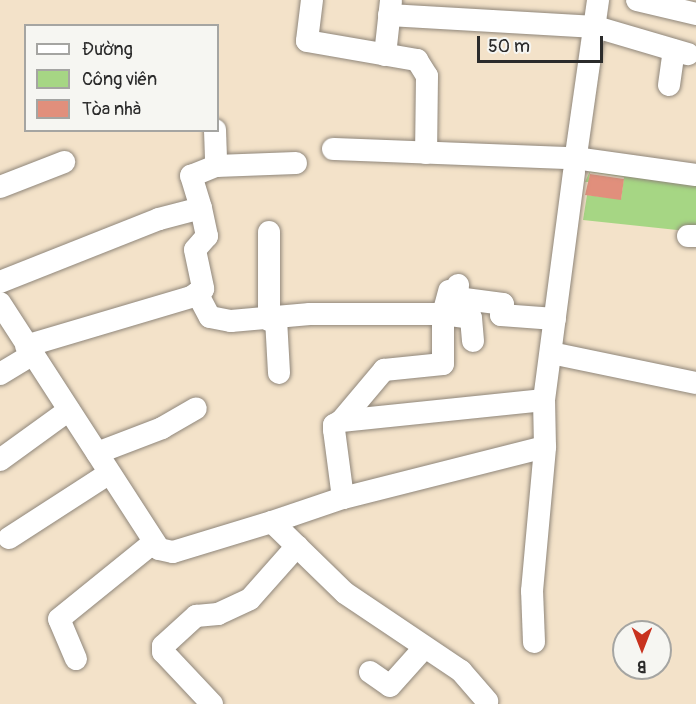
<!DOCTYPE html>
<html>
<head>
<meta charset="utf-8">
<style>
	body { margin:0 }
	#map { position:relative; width:696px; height:704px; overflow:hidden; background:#f3e2c9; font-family:Pangolin,sans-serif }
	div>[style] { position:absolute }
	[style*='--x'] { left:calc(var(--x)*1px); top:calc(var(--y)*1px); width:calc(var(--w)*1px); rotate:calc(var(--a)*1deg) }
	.green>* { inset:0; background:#a6d684 }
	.building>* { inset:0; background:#e18f7c }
	.roads { filter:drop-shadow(0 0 2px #8f867a) drop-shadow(0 0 2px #8f867a) }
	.minor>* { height:22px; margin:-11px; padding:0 11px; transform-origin:11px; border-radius:11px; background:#fff }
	span { translate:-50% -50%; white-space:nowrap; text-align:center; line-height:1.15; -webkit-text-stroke:6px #f6f6f2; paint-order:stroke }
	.legend { position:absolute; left:24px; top:24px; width:195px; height:108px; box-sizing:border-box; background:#f6f6f2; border:2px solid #a5a5a2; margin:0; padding:8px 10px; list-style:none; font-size:18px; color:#2b2b2b }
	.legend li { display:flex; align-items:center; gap:12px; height:30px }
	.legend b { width:30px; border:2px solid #a5a5a2 }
	.north { position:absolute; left:612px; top:620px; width:60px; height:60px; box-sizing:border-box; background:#f6f6f2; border:2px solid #a5a5a2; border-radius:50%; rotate:180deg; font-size:16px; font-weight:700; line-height:24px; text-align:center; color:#2b2b2b }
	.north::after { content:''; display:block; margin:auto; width:21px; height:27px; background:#c8321e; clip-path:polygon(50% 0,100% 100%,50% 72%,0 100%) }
	.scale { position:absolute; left:477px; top:36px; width:126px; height:27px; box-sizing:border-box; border:3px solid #2b2b2b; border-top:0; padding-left:8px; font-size:18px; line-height:21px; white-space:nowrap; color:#2b2b2b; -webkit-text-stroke:4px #f6f6f2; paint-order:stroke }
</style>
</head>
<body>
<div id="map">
	<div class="green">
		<i style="clip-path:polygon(591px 169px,696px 182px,696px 232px,583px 220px,587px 195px,621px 199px,624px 177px,590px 172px,589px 182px,585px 182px)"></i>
	</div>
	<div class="building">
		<i style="clip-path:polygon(590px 174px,624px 179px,621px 200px,585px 195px)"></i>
	</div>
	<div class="roads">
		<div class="minor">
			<i style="--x:312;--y:0;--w:41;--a:97"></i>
			<i style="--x:307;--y:41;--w:112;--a:9.8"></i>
			<i style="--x:417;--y:60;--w:19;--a:58"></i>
			<i style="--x:427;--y:76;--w:77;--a:90.7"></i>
			<i style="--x:637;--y:0;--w:61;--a:13.3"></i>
			<i style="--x:389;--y:15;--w:207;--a:3.3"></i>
			<i style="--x:596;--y:27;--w:96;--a:16.4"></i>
			<i style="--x:385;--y:55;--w:54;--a:-83.7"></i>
			<i style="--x:669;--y:85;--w:35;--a:-82"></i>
			<i style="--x:215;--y:130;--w:36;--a:88"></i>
			<i style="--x:333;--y:149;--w:235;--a:2.2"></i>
			<i style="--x:576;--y:155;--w:157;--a:-81.9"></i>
			<i style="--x:582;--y:159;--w:115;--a:8"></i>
			<i style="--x:0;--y:187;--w:69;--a:-21.3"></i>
			<i style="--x:201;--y:208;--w:34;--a:-107"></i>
			<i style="--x:191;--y:176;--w:27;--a:-22"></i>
			<i style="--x:216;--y:166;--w:80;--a:-2.1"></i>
			<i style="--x:688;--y:236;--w:8;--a:0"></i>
			<i style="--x:0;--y:282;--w:171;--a:-21.6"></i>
			<i style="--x:159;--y:219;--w:43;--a:-14.7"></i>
			<i style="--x:201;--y:208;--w:29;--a:78"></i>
			<i style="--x:207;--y:236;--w:18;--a:131"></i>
			<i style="--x:195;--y:250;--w:40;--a:78"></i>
			<i style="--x:203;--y:289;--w:14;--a:146"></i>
			<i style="--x:191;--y:297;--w:172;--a:163.5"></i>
			<i style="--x:458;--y:285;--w:13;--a:94"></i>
			<i style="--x:457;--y:298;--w:46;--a:7.4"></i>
			<i style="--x:503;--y:304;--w:11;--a:100"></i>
			<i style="--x:501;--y:315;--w:54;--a:4.2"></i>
			<i style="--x:197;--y:293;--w:27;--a:62"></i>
			<i style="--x:210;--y:317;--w:21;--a:11"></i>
			<i style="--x:231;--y:321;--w:79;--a:-5.1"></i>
			<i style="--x:310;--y:314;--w:133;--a:0"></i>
			<i style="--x:443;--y:314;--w:24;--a:-75"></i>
			<i style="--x:0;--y:303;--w:293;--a:57.1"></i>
			<i style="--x:159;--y:549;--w:14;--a:12"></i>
			<i style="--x:173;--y:552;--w:103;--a:-16.9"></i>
			<i style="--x:272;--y:522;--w:102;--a:44.2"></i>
			<i style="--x:345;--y:593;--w:140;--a:33.9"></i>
			<i style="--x:461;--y:671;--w:40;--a:49"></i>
			<i style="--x:276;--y:319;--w:54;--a:86.8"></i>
			<i style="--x:269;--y:320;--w:88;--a:-90"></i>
			<i style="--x:551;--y:353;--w:148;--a:11.7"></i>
			<i style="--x:0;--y:374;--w:37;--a:-31"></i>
			<i style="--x:341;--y:421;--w:67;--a:-49.9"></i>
			<i style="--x:384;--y:370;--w:59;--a:-5.8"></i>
			<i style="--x:443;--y:364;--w:50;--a:-90"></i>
			<i style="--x:443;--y:314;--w:28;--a:8"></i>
			<i style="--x:471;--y:318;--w:23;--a:85"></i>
			<i style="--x:97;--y:453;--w:70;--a:-21"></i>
			<i style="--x:162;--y:428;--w:39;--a:-30"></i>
			<i style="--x:0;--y:460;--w:85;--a:-35.9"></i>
			<i style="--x:343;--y:498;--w:69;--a:-97.5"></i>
			<i style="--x:334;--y:430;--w:5;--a:-90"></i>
			<i style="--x:334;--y:425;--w:8;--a:-30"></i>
			<i style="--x:341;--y:421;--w:204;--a:-5.9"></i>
			<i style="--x:272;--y:522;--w:75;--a:-18.7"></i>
			<i style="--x:343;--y:498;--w:208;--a:-14.2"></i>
			<i style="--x:9;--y:538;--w:118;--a:-32.9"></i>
			<i style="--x:534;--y:642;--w:51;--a:-92.2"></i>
			<i style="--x:532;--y:591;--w:145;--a:-84.8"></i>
			<i style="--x:545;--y:447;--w:47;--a:-91.2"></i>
			<i style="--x:544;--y:400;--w:230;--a:-82.5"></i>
			<i style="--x:76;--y:659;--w:43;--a:-113"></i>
			<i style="--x:59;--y:619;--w:122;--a:-39"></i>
			<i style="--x:370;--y:672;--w:24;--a:35"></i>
			<i style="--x:390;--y:686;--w:51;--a:-48.2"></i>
			<i style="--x:212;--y:704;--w:71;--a:-133.3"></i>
			<i style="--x:163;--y:652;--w:6;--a:-90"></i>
			<i style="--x:163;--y:646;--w:45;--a:-42.3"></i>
			<i style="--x:196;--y:616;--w:22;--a:-5"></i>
			<i style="--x:218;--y:614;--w:35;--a:-25"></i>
			<i style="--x:250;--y:599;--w:71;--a:-48.4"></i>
		</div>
	</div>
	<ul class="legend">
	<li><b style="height:8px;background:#fff"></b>Đường</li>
	<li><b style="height:16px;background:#a6d684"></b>Công viên</li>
	<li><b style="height:16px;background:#e18f7c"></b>Tòa nhà</li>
	</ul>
	<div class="north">B</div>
	<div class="scale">50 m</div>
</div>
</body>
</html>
